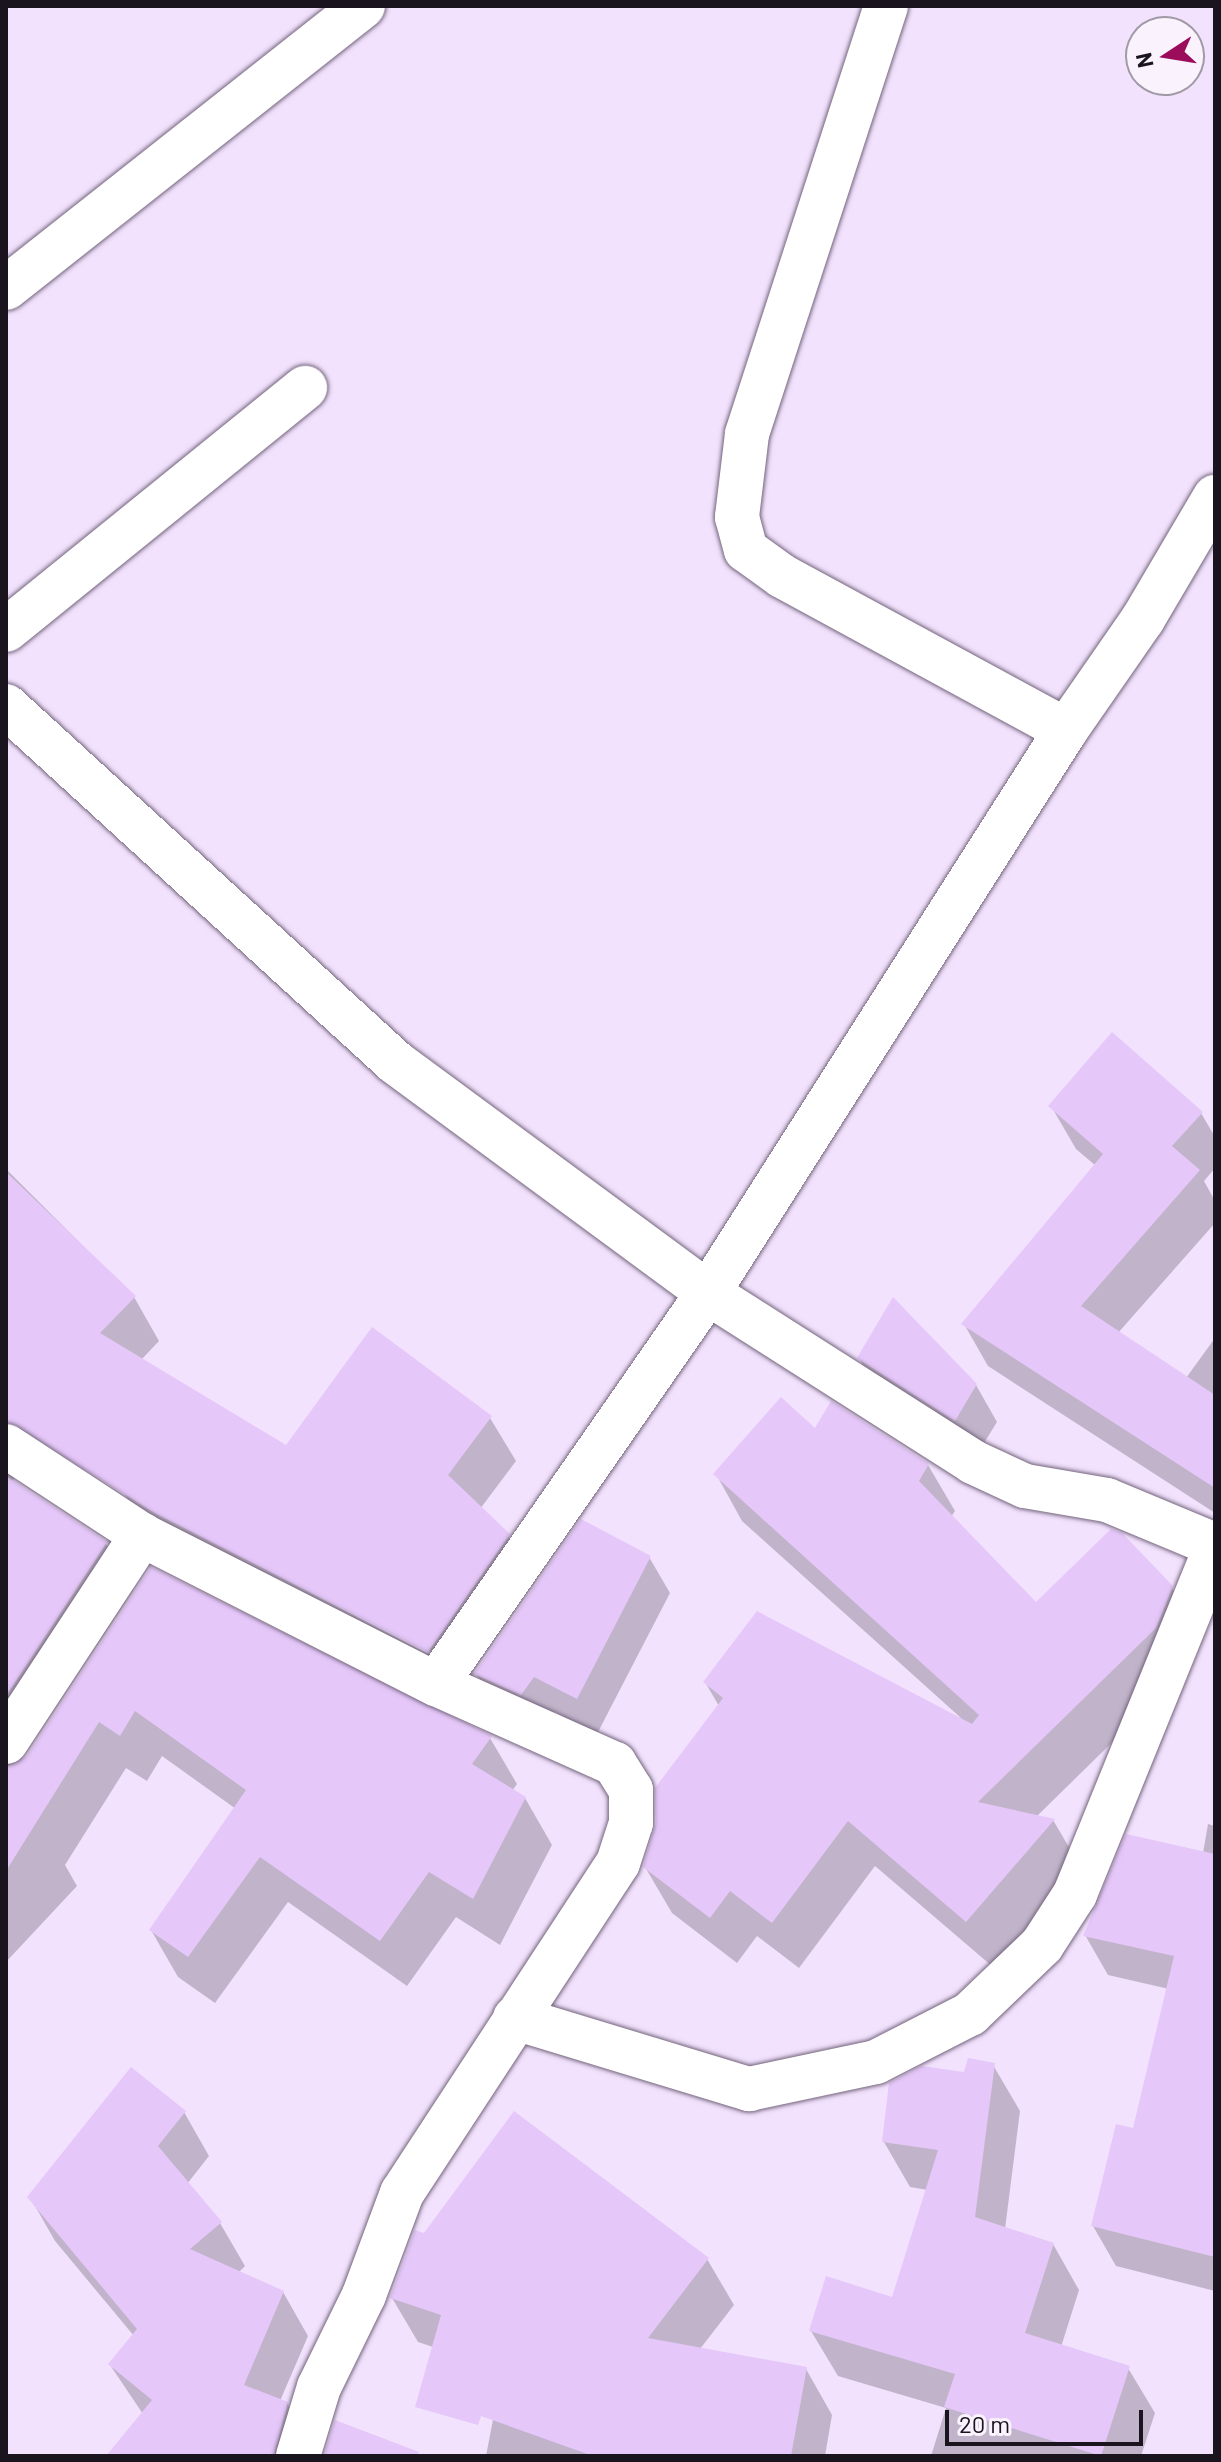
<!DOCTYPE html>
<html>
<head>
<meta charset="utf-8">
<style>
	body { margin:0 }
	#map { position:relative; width:1221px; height:2462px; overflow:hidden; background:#f2e2fd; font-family:Barlow,sans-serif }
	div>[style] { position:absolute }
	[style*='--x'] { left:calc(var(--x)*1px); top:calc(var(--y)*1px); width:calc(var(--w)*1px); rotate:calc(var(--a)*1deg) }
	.shadow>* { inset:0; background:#0003 }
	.building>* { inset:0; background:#e5c7f9 }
	.roads { filter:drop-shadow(0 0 2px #73647c) drop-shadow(0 0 2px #73647c) }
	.street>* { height:44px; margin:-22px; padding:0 22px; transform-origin:22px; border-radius:22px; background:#fff }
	span { translate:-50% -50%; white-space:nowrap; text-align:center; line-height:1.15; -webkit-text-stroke:6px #faf3fe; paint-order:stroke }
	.frame { position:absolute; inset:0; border:8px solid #1a141e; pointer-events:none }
	.north { position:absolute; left:1125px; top:16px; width:80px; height:80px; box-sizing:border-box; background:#faf3fe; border:2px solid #a09aa4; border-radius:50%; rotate:258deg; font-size:22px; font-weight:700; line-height:32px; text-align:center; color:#1a141e }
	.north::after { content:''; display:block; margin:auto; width:28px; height:36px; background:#9b0c5b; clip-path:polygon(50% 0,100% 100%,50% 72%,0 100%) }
	.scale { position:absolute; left:945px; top:2410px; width:198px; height:36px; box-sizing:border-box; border:4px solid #1a141e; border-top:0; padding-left:10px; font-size:24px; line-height:28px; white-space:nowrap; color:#1a141e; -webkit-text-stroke:6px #faf3fe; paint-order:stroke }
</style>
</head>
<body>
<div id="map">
	<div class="shadow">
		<i style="clip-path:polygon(1051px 1106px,1201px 1113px,1215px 1137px,1215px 1168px,1204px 1181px,1215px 1201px,1215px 1223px,1118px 1333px,1186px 1378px,1215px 1338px,1215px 1513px,988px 1366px,964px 1324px,1096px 1166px,1076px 1149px)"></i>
		<i style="clip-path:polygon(evenodd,6px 1169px,134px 1297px,159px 1341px,141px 1360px,287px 1447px,490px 1418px,516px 1461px,480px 1509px,508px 1536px,533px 1580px,453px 1695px,148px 1535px,123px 1491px,6px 1355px,6px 1169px,156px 1507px,438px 1655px,436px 1658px,156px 1512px,156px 1507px)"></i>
		<i style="clip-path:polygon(859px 1358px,976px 1385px,997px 1422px,976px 1456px,880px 1394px)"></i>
		<i style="clip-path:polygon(815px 1431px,928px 1465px,955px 1511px,951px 1517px,1036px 1604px,1172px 1588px,1198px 1634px,1182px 1674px,1036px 1817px,1053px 1820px,1080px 1866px,993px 1967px,875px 1866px,799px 1968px,757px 1936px,737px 1963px,672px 1913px,645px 1867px,658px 1824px,719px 1706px,705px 1682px,961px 1718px,742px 1521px,716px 1474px)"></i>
		<i style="clip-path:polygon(6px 1457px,16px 1475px,12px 1482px,106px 1544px,133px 1590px,20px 1761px,28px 1757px,151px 1570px,490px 1738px,517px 1784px,512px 1791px,525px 1798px,552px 1845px,500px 1945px,456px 1917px,407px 1986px,288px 1902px,215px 2003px,178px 1977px,151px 1930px,236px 1809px,162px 1756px,147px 1781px,126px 1768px,65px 1865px,77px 1886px,6px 1962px)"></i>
		<i style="clip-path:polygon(649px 1557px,670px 1593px,597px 1734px,555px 1712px,542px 1730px,497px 1709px,476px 1674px)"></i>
		<i style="clip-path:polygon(1208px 1824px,1215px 1826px,1215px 2291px,1116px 2266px,1093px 2226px,1135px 2130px,1169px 1989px,1108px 1975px,1085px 1935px,1203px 1853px)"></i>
		<i style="clip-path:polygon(993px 2065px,1020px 2111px,1005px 2229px,1053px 2244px,1079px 2290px,1061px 2347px,1128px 2368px,1155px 2413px,1141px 2456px,931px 2456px,946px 2408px,838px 2376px,811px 2331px,893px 2299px,928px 2190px,910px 2187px,884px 2142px,965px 2074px)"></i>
		<i style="clip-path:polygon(184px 2112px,209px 2156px,187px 2184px,220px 2223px,245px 2266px,238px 2273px,283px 2292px,308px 2336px,280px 2401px,287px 2403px,312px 2447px,310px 2456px,109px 2456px,143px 2414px,110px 2365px,134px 2336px,55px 2241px,30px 2197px)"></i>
		<i style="clip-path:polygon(547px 2138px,707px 2259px,734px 2305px,700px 2349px,806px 2369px,832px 2415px,825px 2456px,486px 2456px)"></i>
		<i style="clip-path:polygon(425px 2235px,469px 2359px,418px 2342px,392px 2298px)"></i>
	</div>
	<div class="building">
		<i style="clip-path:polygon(1112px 1032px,1203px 1112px,1172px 1146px,1200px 1170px,1081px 1306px,1215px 1395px,1215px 1488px,961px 1324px,1103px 1154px,1048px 1106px)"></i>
		<i style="clip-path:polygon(6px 1172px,136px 1296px,100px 1333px,286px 1445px,372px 1327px,492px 1416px,448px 1475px,510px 1534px,428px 1652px,155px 1513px,6px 1421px)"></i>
		<i style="clip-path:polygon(893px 1297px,977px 1384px,955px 1421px,857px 1358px)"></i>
		<i style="clip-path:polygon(781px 1397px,815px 1428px,831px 1401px,929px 1464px,919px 1481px,1036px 1602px,1111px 1529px,1122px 1533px,1173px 1586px,1156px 1628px,978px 1802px,1055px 1819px,966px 1922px,848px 1821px,772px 1923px,730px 1891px,710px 1918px,643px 1867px,656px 1823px,655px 1788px,723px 1698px,703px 1682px,757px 1611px,972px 1724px,979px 1715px,713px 1474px)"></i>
		<i style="clip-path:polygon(6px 1476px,107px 1542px,6px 1696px)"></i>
		<i style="clip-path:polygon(581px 1519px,651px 1556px,577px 1699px,534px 1677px,521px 1695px,474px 1674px)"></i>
		<i style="clip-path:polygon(151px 1567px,492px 1736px,472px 1764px,526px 1797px,473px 1899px,429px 1872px,380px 1941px,260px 1857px,188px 1957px,149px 1930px,246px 1790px,135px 1711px,120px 1736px,99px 1722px,6px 1871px,6px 1767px,27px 1756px)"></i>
		<i style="clip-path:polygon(1126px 1834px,1215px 1854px,1215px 2257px,1091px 2226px,1116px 2124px,1133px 2128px,1174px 1956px,1083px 1936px)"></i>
		<i style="clip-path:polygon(968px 2058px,995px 2063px,975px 2217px,1054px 2243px,1025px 2333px,1130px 2366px,1101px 2456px,944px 2407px,955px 2374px,809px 2331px,826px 2276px,892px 2297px,938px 2150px,882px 2142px,889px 2083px,922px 2066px,964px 2072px)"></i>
		<i style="clip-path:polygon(131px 2067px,186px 2111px,158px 2146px,222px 2222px,190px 2249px,284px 2291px,244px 2385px,288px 2402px,274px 2456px,106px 2456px,152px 2400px,108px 2364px,137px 2329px,27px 2197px)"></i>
		<i style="clip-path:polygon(514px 2111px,709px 2258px,648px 2338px,807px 2367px,791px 2456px,593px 2456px,481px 2416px,478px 2425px,415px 2407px,441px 2315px,390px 2298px,415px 2230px,424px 2233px)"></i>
		<i style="clip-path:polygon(335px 2420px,419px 2452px,418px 2456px,324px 2456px)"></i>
	</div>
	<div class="roads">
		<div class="street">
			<i style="--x:886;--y:6;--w:450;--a:108"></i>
			<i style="--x:747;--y:434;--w:84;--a:96.9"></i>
			<i style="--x:737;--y:517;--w:34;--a:75"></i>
			<i style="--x:746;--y:550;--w:44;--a:35.8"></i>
			<i style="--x:782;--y:576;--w:323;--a:28.5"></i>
			<i style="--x:6;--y:288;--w:455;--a:-38.3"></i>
			<i style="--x:6;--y:630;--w:385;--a:-39"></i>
			<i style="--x:6;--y:706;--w:527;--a:42.46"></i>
			<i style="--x:395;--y:1062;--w:389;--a:36.4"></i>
			<i style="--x:708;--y:1293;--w:314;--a:32.5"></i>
			<i style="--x:973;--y:1462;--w:57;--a:24.8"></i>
			<i style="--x:1025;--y:1486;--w:83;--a:9.7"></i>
			<i style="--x:1107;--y:1500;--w:117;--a:22.6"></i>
			<i style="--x:6;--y:1446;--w:163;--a:33.2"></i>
			<i style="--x:142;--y:1535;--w:330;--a:26.9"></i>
			<i style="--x:6;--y:1742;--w:248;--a:-56.7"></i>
			<i style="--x:515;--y:2018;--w:245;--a:16.9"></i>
			<i style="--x:749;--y:2089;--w:130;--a:-12"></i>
			<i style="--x:876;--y:2062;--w:106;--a:-27.1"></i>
			<i style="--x:970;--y:2014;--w:100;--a:-43.8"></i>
			<i style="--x:1042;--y:1945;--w:61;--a:-57.1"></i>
			<i style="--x:1075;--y:1894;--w:371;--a:-67.9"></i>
			<i style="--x:298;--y:2456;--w:72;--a:-73.1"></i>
			<i style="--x:319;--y:2387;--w:102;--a:-63.9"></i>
			<i style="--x:364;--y:2295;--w:109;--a:-69.6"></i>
			<i style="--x:402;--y:2193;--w:394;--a:-56.8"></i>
			<i style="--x:618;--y:1863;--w:42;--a:-72"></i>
			<i style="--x:631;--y:1823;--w:33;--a:-90"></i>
			<i style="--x:631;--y:1790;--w:31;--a:-122"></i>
			<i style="--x:615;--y:1764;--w:196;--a:-155.9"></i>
			<i style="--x:436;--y:1684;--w:476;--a:-55.2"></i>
			<i style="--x:708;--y:1293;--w:667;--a:-57.55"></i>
			<i style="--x:1066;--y:730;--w:135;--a:-55.3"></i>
			<i style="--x:1143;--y:619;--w:142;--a:-59.5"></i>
		</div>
	</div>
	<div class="frame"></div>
	<div class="north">N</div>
	<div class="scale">20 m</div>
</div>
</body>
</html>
